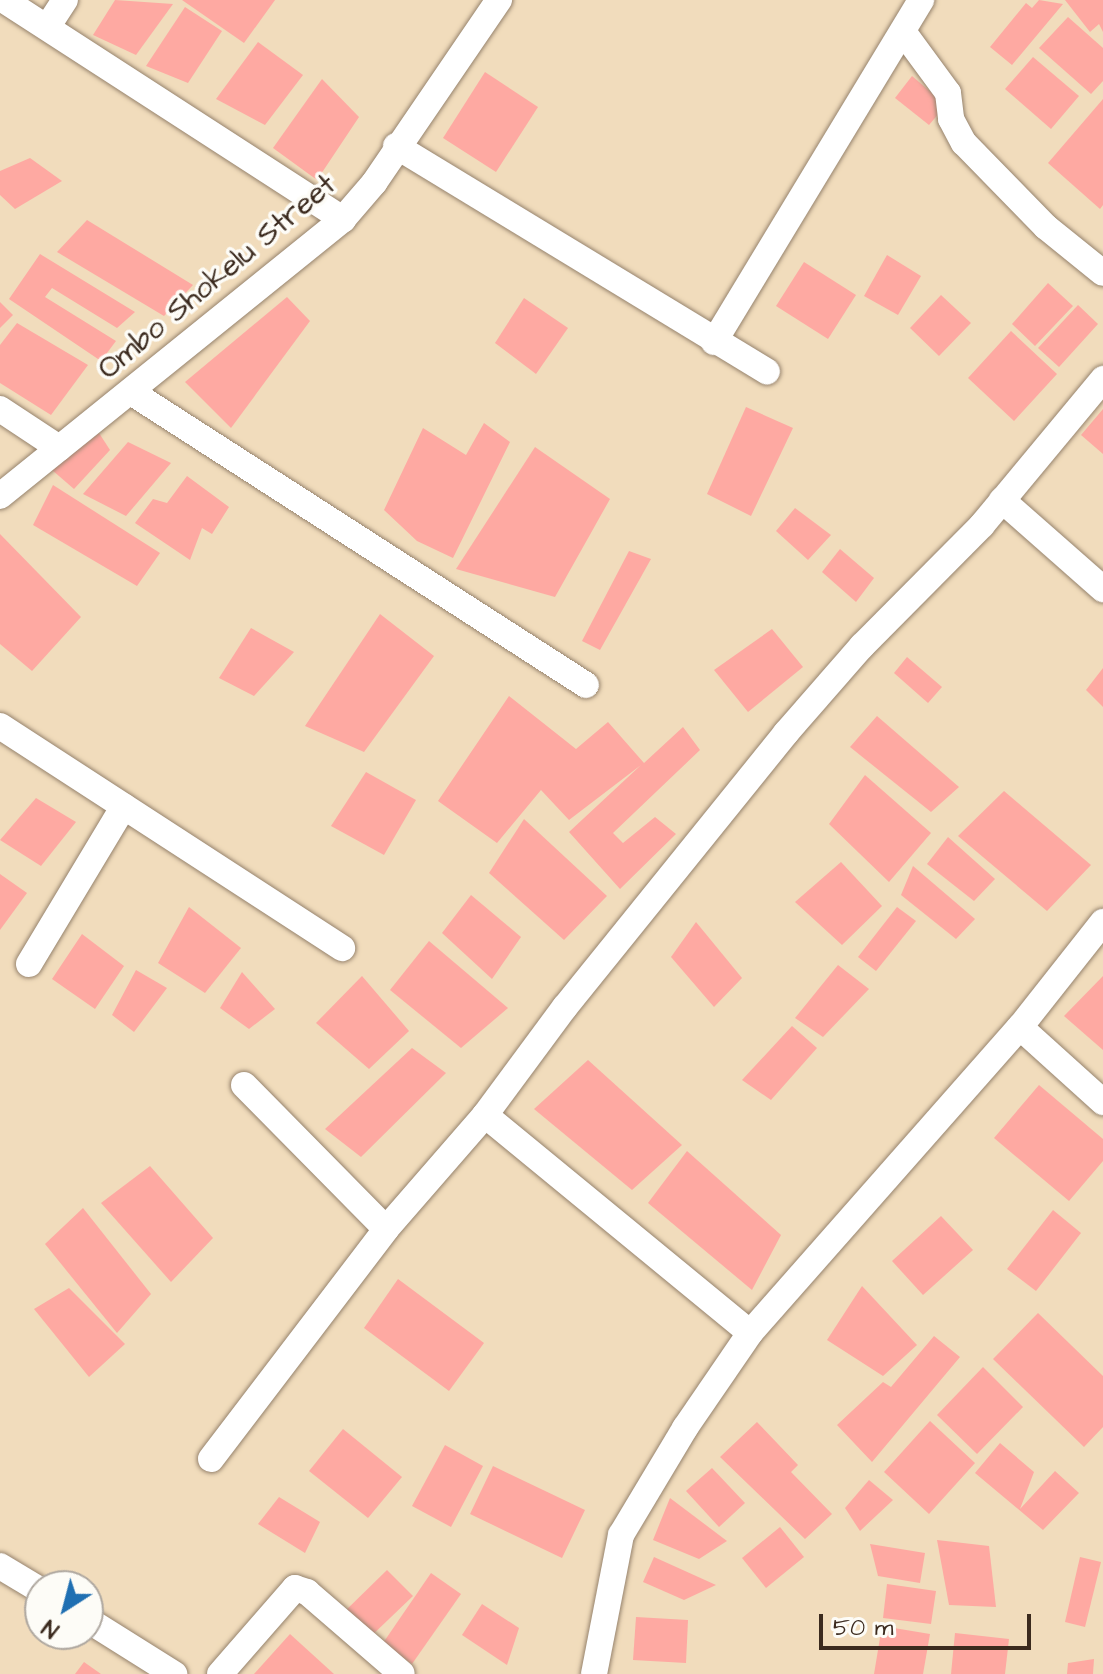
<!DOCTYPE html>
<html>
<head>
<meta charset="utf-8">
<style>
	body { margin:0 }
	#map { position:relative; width:1103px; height:1674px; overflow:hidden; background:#f1dcbc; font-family:"Architects Daughter",sans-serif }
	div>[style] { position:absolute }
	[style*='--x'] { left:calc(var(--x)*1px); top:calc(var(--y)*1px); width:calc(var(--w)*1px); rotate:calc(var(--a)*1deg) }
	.building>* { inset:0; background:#fea9a2 }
	.roads { filter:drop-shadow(0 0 2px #96836d) drop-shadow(0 0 2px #96836d) }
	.minor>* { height:26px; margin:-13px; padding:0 13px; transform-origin:13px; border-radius:13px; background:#fff }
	span { translate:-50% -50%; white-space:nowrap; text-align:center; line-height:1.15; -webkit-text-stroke:7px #fdfcf7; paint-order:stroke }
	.street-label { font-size:30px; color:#3b2a1e }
	.north { position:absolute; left:24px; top:1570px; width:80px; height:80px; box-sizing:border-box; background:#fdfcf7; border:2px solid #afa8a0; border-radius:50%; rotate:216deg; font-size:22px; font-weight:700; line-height:32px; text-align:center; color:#3b2a1e }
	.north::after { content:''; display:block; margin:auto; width:28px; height:36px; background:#1f6fb2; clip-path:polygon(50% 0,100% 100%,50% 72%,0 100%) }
	.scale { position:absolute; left:819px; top:1614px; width:212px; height:36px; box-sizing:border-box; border:4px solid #3b2a1e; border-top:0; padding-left:10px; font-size:24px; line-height:28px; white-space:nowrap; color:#3b2a1e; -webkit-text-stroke:6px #fdfcf7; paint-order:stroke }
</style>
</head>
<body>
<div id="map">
	<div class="building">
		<i style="clip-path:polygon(115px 0,173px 4px,136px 55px,93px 35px)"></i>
		<i style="clip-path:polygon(182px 0,275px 0,244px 43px)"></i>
		<i style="clip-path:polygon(1039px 0,1063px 4px,1012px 65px,990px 47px,1026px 3px,1032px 8px)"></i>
		<i style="clip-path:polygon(1065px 0,1103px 0,1103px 32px,1099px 24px,1090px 32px)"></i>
		<i style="clip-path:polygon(185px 7px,222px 31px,188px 83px,146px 66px)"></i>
		<i style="clip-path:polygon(1068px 17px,1103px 48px,1103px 81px,1091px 94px,1039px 48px)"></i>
		<i style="clip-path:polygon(258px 42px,303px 75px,265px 125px,216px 99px)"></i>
		<i style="clip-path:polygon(1033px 57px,1079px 96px,1051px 129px,1005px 89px)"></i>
		<i style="clip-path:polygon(485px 72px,538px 107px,496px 172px,443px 138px)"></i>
		<i style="clip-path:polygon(912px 76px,946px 105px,929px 125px,895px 98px)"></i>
		<i style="clip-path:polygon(322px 79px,359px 117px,317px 180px,273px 148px)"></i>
		<i style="clip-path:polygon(1103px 99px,1103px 205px,1100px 209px,1048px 163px)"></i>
		<i style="clip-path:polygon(30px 158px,62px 181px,15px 209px,0 195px,0 171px)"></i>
		<i style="clip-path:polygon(87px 220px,193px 285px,164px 316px,57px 252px)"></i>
		<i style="clip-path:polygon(40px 254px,135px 312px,117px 328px,52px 288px,45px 297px,116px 341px,101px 361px,9px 299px)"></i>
		<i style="clip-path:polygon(887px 255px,921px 276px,898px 315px,864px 296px)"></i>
		<i style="clip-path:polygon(804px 262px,856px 295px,828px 339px,776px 306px)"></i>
		<i style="clip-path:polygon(1048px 283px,1073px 306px,1035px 346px,1012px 324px)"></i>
		<i style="clip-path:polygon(941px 295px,971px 323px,939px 356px,910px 328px)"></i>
		<i style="clip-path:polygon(287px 297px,310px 321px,231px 428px,185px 382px)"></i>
		<i style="clip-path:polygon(524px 298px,568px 328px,536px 374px,495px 343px)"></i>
		<i style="clip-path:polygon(0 302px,13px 315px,0 328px)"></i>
		<i style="clip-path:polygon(1078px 305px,1098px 324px,1059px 367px,1038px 348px)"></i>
		<i style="clip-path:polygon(17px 323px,88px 365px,51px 415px,0 383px,0 345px)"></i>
		<i style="clip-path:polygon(1011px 331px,1057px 374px,1014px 421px,968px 378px)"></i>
		<i style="clip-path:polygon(746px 407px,793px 428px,751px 516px,707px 494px)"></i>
		<i style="clip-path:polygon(1103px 409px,1103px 454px,1081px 435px)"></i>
		<i style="clip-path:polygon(484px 423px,510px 442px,453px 558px,417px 541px,384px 510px,423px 428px,466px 455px)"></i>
		<i style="clip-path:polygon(99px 433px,110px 450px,74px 489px,52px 470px)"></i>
		<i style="clip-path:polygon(128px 442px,171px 463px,126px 516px,83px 494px)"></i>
		<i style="clip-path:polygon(535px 447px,610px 499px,555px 597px,456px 569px)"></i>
		<i style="clip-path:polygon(187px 476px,229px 507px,212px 534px,202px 528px,190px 560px,135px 523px,153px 499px,167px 503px)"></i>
		<i style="clip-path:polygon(53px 485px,160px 553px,137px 586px,33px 525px)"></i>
		<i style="clip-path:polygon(795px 508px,831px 535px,808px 560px,776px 531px)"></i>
		<i style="clip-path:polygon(0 534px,81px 617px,32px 671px,0 644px)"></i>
		<i style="clip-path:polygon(840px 549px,874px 578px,856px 602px,822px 572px)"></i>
		<i style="clip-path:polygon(629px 551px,651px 559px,600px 650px,582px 641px)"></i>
		<i style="clip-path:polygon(380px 614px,434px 656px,364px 752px,305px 726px)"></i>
		<i style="clip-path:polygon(251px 628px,294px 652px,254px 696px,219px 678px)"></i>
		<i style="clip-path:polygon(772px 629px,803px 667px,748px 712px,714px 670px)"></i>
		<i style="clip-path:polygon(907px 657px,942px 687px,928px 703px,894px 673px)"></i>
		<i style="clip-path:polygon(1103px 668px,1103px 707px,1086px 690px)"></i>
		<i style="clip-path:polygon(509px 696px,576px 749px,608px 722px,644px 763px,683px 727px,700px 750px,613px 833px,623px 843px,655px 817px,676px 834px,620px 889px,569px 832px,641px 765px,569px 820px,541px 790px,497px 843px,438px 801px)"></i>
		<i style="clip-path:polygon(877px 716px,959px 787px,931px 812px,850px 747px)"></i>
		<i style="clip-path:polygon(366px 772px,416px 800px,384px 855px,331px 826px)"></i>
		<i style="clip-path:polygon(865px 775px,931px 833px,889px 882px,829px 824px)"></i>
		<i style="clip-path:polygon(1004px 791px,1091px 865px,1047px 911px,958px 836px)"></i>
		<i style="clip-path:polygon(36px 798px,76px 822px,41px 866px,0 840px)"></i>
		<i style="clip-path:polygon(524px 819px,607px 896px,564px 940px,489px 873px)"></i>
		<i style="clip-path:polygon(948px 837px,995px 879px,974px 901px,927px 864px)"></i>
		<i style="clip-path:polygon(841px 862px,882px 906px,842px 945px,795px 902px)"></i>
		<i style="clip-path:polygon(913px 866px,975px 919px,956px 939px,901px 895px)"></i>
		<i style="clip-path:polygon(0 874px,27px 893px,0 930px)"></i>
		<i style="clip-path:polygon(471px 895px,521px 937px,492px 979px,442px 933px)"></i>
		<i style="clip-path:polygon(189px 907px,241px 948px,205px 993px,158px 963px)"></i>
		<i style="clip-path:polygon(897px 907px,916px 921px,876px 971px,858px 957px)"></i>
		<i style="clip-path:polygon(696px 922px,742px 978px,714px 1007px,671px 957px)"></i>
		<i style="clip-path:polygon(82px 934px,124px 966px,95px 1009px,52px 979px)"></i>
		<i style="clip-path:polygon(429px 941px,508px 1008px,461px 1048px,390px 990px)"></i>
		<i style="clip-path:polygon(838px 965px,869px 989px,823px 1037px,795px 1018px)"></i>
		<i style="clip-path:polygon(136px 970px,167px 988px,134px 1032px,112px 1015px)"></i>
		<i style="clip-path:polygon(242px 972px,275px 1009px,249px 1029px,220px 1008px)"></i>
		<i style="clip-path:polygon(362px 976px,409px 1031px,369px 1069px,316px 1023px)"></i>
		<i style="clip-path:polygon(1103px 976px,1103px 1050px,1064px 1016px)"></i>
		<i style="clip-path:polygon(792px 1026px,817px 1048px,771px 1100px,742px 1080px)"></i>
		<i style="clip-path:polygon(412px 1048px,446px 1073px,361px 1157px,325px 1129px)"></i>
		<i style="clip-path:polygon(588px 1060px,682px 1145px,632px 1190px,534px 1109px)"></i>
		<i style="clip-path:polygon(1039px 1085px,1103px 1139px,1103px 1161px,1069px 1201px,994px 1138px)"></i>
		<i style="clip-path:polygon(687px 1151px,781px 1235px,752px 1290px,648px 1203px)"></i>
		<i style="clip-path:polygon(150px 1166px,213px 1238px,171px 1282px,101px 1203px)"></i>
		<i style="clip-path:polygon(83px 1208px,151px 1294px,117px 1333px,45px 1244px)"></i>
		<i style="clip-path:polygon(1053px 1210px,1081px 1233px,1036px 1291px,1007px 1269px)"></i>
		<i style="clip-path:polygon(941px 1216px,973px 1250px,923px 1295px,892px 1261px)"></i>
		<i style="clip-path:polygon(398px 1279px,484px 1343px,449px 1391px,364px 1328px)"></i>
		<i style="clip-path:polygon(862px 1286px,917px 1345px,883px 1376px,827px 1340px)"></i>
		<i style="clip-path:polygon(69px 1288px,125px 1344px,89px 1377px,34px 1309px)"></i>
		<i style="clip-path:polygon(1038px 1313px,1103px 1376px,1103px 1427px,1084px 1447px,993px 1359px)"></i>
		<i style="clip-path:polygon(934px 1336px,960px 1357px,872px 1462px,837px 1425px,883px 1382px,891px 1387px)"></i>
		<i style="clip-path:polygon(983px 1367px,1023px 1407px,977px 1454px,937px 1415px)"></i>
		<i style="clip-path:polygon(930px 1421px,975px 1463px,929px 1514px,884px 1472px)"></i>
		<i style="clip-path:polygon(757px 1422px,798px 1465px,791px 1472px,832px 1514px,805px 1539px,720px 1457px)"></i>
		<i style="clip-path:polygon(343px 1429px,402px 1477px,368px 1518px,309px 1471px)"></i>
		<i style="clip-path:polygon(1000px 1443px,1034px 1472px,1020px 1509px,1055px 1471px,1079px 1493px,1043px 1530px,975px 1473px)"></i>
		<i style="clip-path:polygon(445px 1445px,483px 1466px,451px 1527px,412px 1506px)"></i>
		<i style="clip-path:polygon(493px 1466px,585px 1510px,562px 1558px,470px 1514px)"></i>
		<i style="clip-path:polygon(712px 1468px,745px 1503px,719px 1527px,686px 1491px)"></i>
		<i style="clip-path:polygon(869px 1480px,893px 1500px,860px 1531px,845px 1508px)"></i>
		<i style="clip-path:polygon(279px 1497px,320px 1522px,305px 1553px,258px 1524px)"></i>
		<i style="clip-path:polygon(670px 1498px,727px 1541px,699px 1559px,653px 1540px)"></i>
		<i style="clip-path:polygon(780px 1527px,804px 1557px,766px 1588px,742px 1558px)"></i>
		<i style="clip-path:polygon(937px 1540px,989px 1546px,996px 1607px,949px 1605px)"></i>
		<i style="clip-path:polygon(870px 1544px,925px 1553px,920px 1583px,878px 1576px)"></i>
		<i style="clip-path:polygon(654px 1557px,716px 1585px,684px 1600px,643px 1582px)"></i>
		<i style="clip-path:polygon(1080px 1557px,1101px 1562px,1085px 1627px,1065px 1622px)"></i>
		<i style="clip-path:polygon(387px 1570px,413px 1596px,366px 1641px,341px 1615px)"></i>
		<i style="clip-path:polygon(431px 1573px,461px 1594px,412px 1664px,383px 1643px)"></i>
		<i style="clip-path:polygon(887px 1584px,936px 1591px,931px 1624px,883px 1618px)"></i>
		<i style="clip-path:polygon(482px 1604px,519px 1628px,507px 1665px,462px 1635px)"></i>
		<i style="clip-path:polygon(636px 1617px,688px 1620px,686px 1663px,633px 1660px)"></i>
		<i style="clip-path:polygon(882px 1626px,930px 1634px,923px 1674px,874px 1674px)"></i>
		<i style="clip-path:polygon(955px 1633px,1009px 1639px,1005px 1674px,951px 1674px)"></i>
		<i style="clip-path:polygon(290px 1634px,334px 1674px,254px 1674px)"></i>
		<i style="clip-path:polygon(1094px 1659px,1093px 1674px,1067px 1674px,1068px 1663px)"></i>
		<i style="clip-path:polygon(84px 1662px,101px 1674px,75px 1674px)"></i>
	</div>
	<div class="roads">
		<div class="minor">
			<i style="--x:4;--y:0;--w:404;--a:32.9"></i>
			<i style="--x:48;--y:26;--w:31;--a:-57"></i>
			<i style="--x:904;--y:33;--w:74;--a:53.7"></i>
			<i style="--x:948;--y:93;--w:26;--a:83"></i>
			<i style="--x:951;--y:119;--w:27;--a:62"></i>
			<i style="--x:964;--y:143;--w:117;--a:45.7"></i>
			<i style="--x:1046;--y:227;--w:73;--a:38.9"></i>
			<i style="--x:396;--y:146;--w:434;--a:31.3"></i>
			<i style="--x:714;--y:342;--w:400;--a:-58.8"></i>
			<i style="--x:131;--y:392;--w:541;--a:32.78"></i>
			<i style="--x:0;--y:409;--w:71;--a:33.5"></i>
			<i style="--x:0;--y:496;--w:441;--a:-38.9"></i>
			<i style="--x:343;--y:219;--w:48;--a:-49.3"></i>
			<i style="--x:374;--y:183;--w:222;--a:-55.7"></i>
			<i style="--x:1002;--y:500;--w:135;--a:41.4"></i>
			<i style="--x:0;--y:726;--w:408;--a:33"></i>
			<i style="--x:29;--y:964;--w:184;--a:-59"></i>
			<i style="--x:1020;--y:1027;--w:112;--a:42.1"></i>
			<i style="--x:244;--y:1085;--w:202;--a:45.4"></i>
			<i style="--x:485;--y:1115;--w:343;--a:39.4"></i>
			<i style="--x:211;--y:1459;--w:289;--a:-52.7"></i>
			<i style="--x:386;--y:1229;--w:151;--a:-49"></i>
			<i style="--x:485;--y:1115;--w:134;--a:-53.5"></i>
			<i style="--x:565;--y:1007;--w:352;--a:-51.1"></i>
			<i style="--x:786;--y:733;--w:116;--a:-48.9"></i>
			<i style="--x:862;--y:646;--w:170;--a:-45.2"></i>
			<i style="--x:982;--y:525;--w:190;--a:-50.3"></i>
			<i style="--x:0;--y:1566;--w:47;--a:31"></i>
			<i style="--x:88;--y:1620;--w:102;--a:32.1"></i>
			<i style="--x:220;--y:1674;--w:114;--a:-48.9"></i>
			<i style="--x:295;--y:1588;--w:13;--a:18"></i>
			<i style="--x:307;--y:1592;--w:125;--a:40.8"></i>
			<i style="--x:594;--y:1674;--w:142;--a:-79"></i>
			<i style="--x:621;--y:1535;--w:125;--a:-59.1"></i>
			<i style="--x:685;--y:1428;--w:115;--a:-55.6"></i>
			<i style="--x:750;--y:1333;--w:408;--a:-48.6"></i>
			<i style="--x:1020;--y:1027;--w:134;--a:-51.7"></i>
		</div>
	</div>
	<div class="street-label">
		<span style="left:217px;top:277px;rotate:-40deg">Ombo Shokelu Street</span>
	</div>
	<div class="north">N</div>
	<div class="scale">50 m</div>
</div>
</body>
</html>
